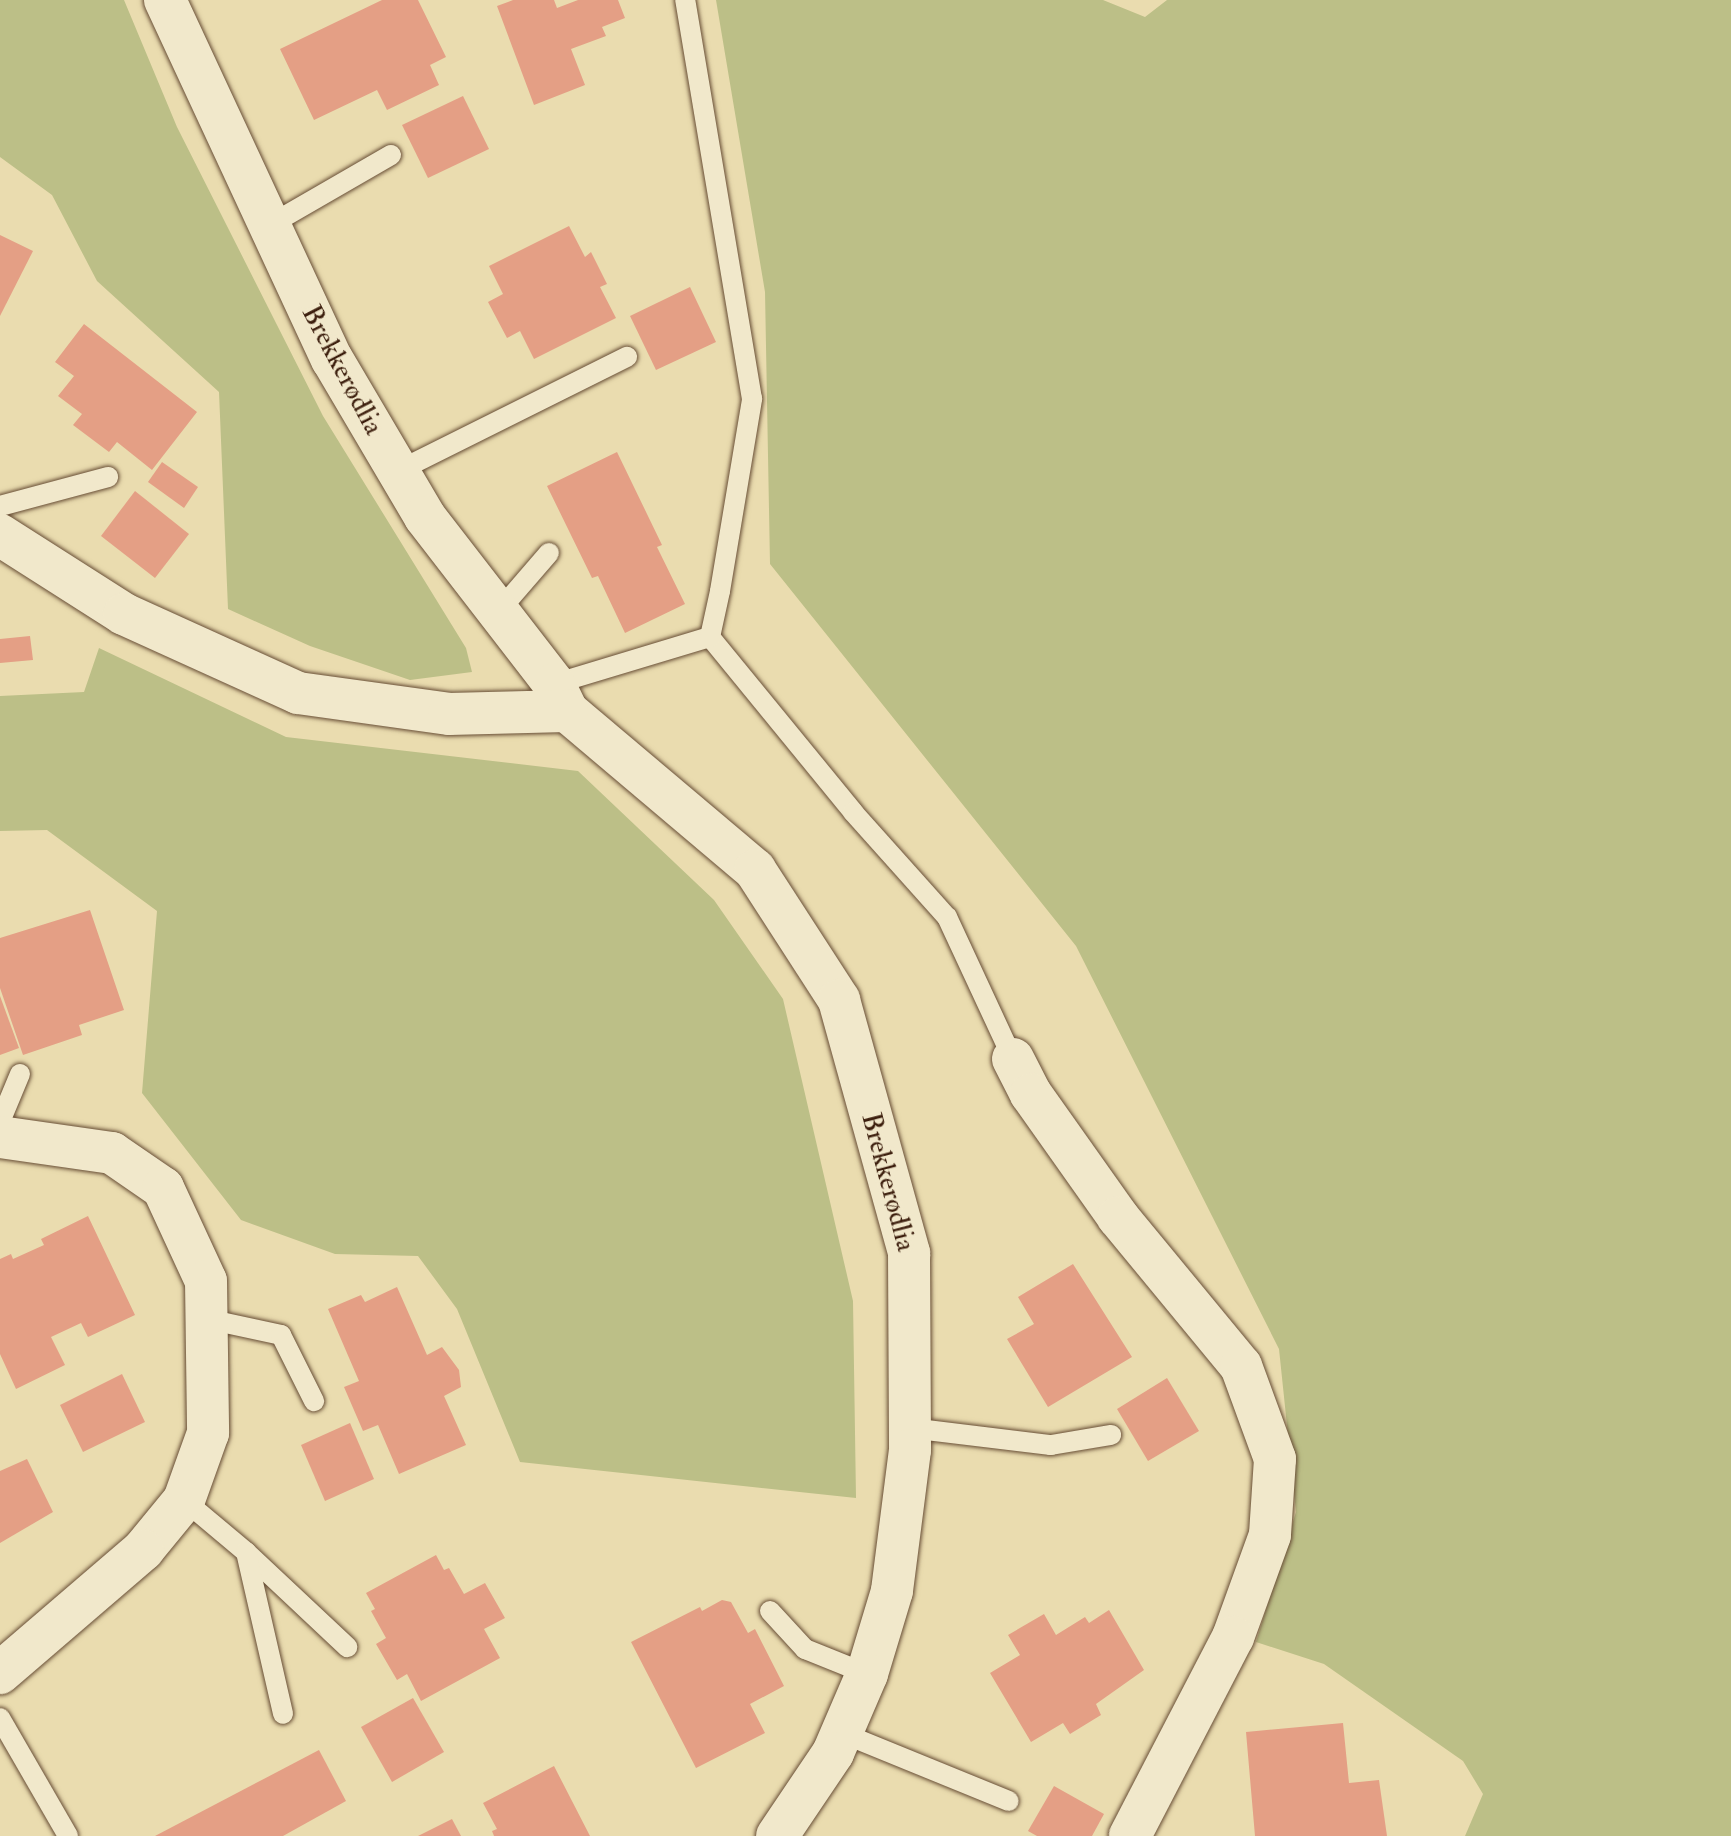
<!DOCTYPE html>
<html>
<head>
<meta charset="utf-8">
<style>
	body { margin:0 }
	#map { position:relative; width:1731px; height:1836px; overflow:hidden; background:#eadcaf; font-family:"IM FELL Double Pica",serif }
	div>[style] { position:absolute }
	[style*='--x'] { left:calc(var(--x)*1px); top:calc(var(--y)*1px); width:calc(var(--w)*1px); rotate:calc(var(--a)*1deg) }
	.green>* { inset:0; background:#bcbf87 }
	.building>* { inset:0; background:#e49f85 }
	.roads { filter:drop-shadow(0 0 2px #674d35) drop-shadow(0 0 2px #674d35) }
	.lane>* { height:20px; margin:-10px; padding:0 10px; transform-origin:10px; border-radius:10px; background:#f1e8cb }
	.street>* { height:42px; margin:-21px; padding:0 21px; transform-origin:21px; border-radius:21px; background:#f1e8cb }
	span { translate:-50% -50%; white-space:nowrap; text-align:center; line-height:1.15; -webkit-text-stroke:7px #f1e8cb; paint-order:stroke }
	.street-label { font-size:28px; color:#3b1d0c }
</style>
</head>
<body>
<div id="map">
	<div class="green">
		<i style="clip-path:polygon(0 0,124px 0,177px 127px,323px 416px,466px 648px,472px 672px,410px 680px,310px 646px,228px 609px,219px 392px,97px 281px,52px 195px,0 157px)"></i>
		<i style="clip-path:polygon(716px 0,1103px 0,1145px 17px,1167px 0,1731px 0,1731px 1836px,1465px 1836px,1483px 1794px,1463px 1761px,1324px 1664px,1256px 1642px,1296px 1512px,1279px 1349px,1076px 946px,770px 564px,765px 292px)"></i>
		<i style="clip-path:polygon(99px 648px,286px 737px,578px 771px,714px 900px,783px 999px,853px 1301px,856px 1498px,520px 1462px,457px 1309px,418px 1256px,335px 1254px,241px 1220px,142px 1093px,157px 911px,47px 830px,0 831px,0 696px,84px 692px)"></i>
	</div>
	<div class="building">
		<i style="clip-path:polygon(382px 0,418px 0,446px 57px,430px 65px,439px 85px,387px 110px,377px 90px,314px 120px,280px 49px)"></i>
		<i style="clip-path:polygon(513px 0,554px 0,557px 8px,578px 0,618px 0,625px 18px,602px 27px,606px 36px,571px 49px,585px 85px,534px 105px,497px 6px)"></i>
		<i style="clip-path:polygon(463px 96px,489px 149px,428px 178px,402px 125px)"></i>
		<i style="clip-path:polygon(569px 226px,585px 257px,591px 252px,607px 284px,600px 287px,616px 318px,534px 359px,520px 331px,507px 338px,488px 302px,503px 294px,489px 266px)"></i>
		<i style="clip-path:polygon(0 235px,33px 251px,0 316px)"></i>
		<i style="clip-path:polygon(690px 287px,716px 342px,656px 370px,630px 316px)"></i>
		<i style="clip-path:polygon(84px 324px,197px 412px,152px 470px,117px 442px,109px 452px,73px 425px,82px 414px,58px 396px,74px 376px,55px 362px)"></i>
		<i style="clip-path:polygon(617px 452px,662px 545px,657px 547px,685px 604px,625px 633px,598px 576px,592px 578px,547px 486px)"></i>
		<i style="clip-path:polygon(162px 462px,198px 487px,184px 508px,148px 482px)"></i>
		<i style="clip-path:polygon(135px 491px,189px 534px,155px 578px,101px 536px)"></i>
		<i style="clip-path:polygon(30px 636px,33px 660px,0 663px,0 639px)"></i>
		<i style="clip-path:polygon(90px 910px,124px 1010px,79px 1025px,82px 1035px,23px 1055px,0 988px,0 938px)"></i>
		<i style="clip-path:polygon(0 996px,19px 1048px,0 1055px)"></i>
		<i style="clip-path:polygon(88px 1216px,135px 1315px,88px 1337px,81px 1323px,51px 1337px,65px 1365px,16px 1389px,0 1354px,0 1259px,11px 1254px,13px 1259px,44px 1245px,41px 1239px)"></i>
		<i style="clip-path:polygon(1073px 1264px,1132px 1357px,1048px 1407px,1007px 1339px,1034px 1324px,1018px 1297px)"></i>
		<i style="clip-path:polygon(397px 1287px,427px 1355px,442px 1347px,459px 1370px,461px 1387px,444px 1396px,466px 1445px,399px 1474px,378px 1425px,363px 1431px,344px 1387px,359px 1381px,328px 1309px,361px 1295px,365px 1302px)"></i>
		<i style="clip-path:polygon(122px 1374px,145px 1422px,83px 1452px,60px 1405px)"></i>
		<i style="clip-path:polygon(1167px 1378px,1199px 1431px,1148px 1461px,1117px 1409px)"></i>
		<i style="clip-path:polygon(350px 1423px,374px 1479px,325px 1501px,301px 1445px)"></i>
		<i style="clip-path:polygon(27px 1459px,53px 1512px,0 1543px,0 1471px)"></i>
		<i style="clip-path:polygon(436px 1555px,444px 1570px,449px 1568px,464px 1594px,485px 1583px,505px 1618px,484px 1629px,500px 1658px,421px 1701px,407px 1674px,397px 1680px,376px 1644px,386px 1638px,371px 1611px,375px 1609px,366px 1593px)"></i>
		<i style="clip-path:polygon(722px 1600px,731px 1602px,748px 1633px,755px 1629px,784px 1686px,750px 1704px,765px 1733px,696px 1768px,631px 1642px,700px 1607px,702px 1611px)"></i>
		<i style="clip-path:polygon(1109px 1610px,1144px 1670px,1096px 1704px,1101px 1715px,1070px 1734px,1063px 1723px,1031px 1742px,990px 1673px,1020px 1655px,1008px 1635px,1044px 1614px,1056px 1635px,1085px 1617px,1089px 1623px)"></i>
		<i style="clip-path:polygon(413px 1698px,444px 1752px,392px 1782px,361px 1727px)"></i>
		<i style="clip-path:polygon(1343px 1723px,1349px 1783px,1379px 1780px,1387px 1836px,1255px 1836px,1246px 1732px)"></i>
		<i style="clip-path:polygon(319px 1750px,346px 1801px,283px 1836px,155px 1836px)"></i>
		<i style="clip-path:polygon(554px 1766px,590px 1836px,494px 1836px,492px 1831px,497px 1829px,483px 1803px)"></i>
		<i style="clip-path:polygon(1054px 1786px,1104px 1814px,1092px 1836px,1037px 1836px,1028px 1831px)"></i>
		<i style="clip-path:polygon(452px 1819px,461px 1836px,418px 1836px)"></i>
	</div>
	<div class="roads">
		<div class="lane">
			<i style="--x:268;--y:226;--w:142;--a:-30"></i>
			<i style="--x:398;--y:471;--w:256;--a:-26.5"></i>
			<i style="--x:0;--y:506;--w:112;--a:-15"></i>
			<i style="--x:498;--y:612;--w:78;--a:-49.2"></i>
			<i style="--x:710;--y:637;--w:226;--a:50.7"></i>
			<i style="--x:853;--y:812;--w:141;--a:48.2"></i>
			<i style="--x:947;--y:917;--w:157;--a:65.1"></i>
			<i style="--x:554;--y:684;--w:163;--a:-16.8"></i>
			<i style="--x:710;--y:637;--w:47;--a:-77.7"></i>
			<i style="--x:720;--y:591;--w:195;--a:-80.5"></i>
			<i style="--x:752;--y:399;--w:405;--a:-99.5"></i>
			<i style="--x:0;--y:1122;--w:52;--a:-67.4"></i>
			<i style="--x:207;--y:1319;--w:76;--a:12.2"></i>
			<i style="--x:281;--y:1335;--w:74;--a:63.4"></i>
			<i style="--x:910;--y:1428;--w:142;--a:6.9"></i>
			<i style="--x:1051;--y:1445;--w:61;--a:-9.5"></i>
			<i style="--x:184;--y:1500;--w:81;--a:40"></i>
			<i style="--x:246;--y:1552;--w:139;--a:43.2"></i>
			<i style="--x:246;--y:1552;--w:166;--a:77.1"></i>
			<i style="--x:770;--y:1611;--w:52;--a:47.4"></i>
			<i style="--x:805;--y:1649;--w:67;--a:22"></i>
			<i style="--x:0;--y:1718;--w:136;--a:60"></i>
			<i style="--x:842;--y:1733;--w:180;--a:22.2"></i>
		</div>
		<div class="street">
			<i style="--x:165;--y:0;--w:396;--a:65.1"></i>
			<i style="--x:332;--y:359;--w:183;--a:59.5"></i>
			<i style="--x:425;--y:517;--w:211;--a:52.3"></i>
			<i style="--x:554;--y:684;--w:30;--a:64"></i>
			<i style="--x:567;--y:711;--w:246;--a:40.2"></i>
			<i style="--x:755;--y:870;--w:155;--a:57.1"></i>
			<i style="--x:839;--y:1000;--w:263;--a:74.5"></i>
			<i style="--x:909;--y:1253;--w:197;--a:89.7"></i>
			<i style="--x:910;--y:1450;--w:142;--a:97.3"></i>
			<i style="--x:892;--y:1591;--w:87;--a:106.8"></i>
			<i style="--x:867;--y:1674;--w:86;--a:113.3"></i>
			<i style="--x:833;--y:1753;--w:100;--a:124"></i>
			<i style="--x:0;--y:535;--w:147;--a:32.5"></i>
			<i style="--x:124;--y:614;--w:191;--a:24.4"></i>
			<i style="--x:298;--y:693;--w:152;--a:7.9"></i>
			<i style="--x:449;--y:714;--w:118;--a:-1.5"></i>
			<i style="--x:1013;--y:1059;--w:39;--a:63"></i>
			<i style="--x:1031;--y:1094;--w:151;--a:54.7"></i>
			<i style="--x:1118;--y:1217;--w:193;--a:50.5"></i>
			<i style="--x:1241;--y:1366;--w:99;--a:69.9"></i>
			<i style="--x:1275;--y:1459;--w:76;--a:93.8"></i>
			<i style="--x:1270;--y:1535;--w:109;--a:109.9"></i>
			<i style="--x:1233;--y:1637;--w:224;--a:117.4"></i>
			<i style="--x:0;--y:1137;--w:113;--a:8.1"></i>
			<i style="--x:112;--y:1153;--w:62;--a:34.5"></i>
			<i style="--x:163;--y:1188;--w:102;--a:65.2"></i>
			<i style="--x:206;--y:1281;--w:152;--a:89.2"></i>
			<i style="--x:208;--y:1433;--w:71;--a:109.7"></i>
			<i style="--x:184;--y:1500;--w:65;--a:129.4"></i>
			<i style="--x:143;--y:1550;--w:189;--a:139.3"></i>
		</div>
	</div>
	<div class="street-label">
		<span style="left:342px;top:370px;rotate:62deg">Brekkerødlia</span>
		<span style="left:888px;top:1182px;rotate:75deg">Brekkerødlia</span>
	</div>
</div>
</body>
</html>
